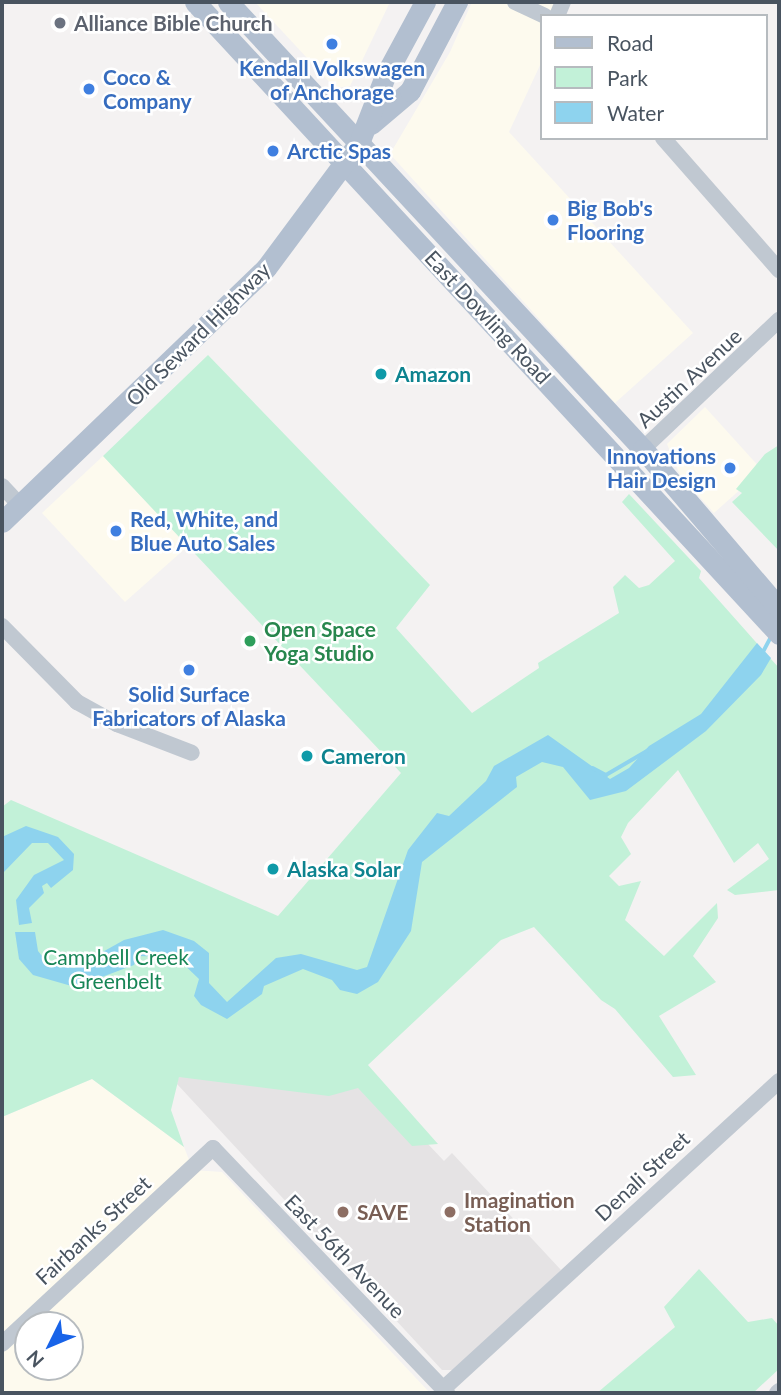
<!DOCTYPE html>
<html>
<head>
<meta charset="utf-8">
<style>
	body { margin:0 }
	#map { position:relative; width:781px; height:1395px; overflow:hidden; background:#f4f2f2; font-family:Lato,sans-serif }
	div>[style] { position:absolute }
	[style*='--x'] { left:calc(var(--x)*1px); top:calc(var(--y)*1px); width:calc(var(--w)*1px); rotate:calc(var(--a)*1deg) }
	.commercial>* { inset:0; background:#fdfaee }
	.education>* { inset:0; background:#e5e3e4 }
	.green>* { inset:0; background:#c2f1d8 }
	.water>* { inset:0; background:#8ed3ee }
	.stream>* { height:3.5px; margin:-1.75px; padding:0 1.75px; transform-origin:1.75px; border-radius:1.75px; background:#8ed3ee }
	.minor>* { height:16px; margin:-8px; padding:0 8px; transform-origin:8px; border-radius:8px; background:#c0c8d1 }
	.major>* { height:21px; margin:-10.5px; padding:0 10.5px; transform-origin:10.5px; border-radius:10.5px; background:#b2bfd0 }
	.dots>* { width:19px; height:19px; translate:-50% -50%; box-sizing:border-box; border:4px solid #fff; border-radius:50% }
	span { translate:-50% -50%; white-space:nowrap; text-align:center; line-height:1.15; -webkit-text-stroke:5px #fff; paint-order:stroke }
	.worship-label { font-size:21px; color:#5b616d; font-weight:700 }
	.left { translate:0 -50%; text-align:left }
	.shop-label { font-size:21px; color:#366cbe; font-weight:700 }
	.right { translate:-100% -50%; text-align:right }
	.street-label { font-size:21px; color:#495460 }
	.culture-label { font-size:21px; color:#0d838f; font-weight:700 }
	.leisure-label { font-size:21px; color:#27864d; font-weight:700 }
	.park-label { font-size:21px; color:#178556 }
	.education-label { font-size:21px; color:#785e54; font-weight:700 }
	.frame { position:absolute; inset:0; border:4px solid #495460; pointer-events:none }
	.legend { position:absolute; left:540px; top:14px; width:228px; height:126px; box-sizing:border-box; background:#fff; border:2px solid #b6bbbf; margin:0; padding:9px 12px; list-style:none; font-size:21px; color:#495460 }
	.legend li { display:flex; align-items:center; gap:14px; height:35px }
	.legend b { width:35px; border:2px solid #b6bbbf }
	.north { position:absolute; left:14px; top:1311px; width:70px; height:70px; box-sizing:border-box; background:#fff; border:2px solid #b6bbbf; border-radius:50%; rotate:227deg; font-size:19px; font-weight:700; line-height:28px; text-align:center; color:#495460 }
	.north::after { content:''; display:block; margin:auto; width:24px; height:32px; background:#1863e8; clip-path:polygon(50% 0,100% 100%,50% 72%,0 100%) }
</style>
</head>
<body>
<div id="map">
	<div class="commercial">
		<i style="clip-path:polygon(255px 2px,390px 2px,350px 86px,335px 88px)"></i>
		<i style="clip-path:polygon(472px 2px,568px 2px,541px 16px,541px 63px,509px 132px,693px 333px,615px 403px,390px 154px,450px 52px)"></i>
		<i style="clip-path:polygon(705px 407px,762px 470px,714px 513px,680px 475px,667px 444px)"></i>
		<i style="clip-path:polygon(103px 456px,188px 546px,125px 602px,42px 513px)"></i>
		<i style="clip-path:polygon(evenodd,92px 1079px,184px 1147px,193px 1170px,222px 1172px,430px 1393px,2px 1393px,2px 1117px,92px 1079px,28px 1325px,70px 1325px,70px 1367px,28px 1367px,28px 1325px)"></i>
	</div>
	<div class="education">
		<i style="clip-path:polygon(180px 1071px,360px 1072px,444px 1161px,452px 1153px,561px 1270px,454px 1370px,442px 1370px,177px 1084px)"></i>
	</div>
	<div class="green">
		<i style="clip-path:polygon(208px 355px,430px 585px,396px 628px,472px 713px,539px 668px,538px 663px,619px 613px,613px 587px,625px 575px,639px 588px,649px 585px,675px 561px,622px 502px,629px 494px,701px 571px,699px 578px,779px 668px,779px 890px,735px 895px,727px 890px,769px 859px,758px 843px,734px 863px,678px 770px,628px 823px,621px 837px,631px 854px,609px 876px,619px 886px,641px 881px,625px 920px,664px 956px,717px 903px,718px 918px,693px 956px,716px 982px,659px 1016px,696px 1075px,673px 1077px,615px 1009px,601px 1000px,534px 927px,501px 940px,368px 1065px,438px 1144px,412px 1146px,358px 1088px,329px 1096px,179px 1077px,171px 1110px,184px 1147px,92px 1079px,2px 1117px,2px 807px,11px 800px,278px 916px,401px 773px,103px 456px)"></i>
		<i style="clip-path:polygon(779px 445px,779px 551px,732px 502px,742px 493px,736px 489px,765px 454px)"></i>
		<i style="clip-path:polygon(699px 1269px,748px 1322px,772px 1318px,779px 1326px,779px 1369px,753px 1393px,597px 1393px,675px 1327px,664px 1307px)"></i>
	</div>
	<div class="water">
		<i style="clip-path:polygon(757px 643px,771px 658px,761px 675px,706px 731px,626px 791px,590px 800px,563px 767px,542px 762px,516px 777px,517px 787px,422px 862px,411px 931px,378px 982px,357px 994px,340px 990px,332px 980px,303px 969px,264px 986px,262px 994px,227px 1019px,201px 1005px,194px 996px,199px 979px,176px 957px,137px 956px,134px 965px,75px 987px,33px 975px,19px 959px,15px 932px,35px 932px,38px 951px,46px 961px,74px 968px,124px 940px,163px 930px,194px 941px,209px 953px,209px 983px,227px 1002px,276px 958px,301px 954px,357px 970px,367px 967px,408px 850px,437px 813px,449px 816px,486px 781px,494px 766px,548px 735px,610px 779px,629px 768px,649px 746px,701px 714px)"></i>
		<i style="clip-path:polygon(26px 826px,58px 837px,74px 854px,73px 870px,51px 888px,47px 883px,42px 886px,44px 893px,29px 908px,32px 923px,19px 925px,16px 900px,34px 875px,64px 860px,48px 843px,32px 843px,2px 874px,2px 837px)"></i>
	</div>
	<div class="stream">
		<i style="--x:763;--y:652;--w:17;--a:-62"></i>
		<i style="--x:593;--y:768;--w:15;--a:28"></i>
		<i style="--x:606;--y:775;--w:48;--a:-30.3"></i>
	</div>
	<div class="minor">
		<i style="--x:515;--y:2;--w:33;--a:25"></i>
		<i style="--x:557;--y:16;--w:15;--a:-67"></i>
		<i style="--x:663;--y:138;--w:176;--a:48.7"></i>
		<i style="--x:626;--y:465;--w:211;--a:-43.5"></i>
		<i style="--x:2;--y:486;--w:26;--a:47"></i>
		<i style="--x:2;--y:626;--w:107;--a:45.4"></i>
		<i style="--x:77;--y:702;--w:46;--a:28.8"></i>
		<i style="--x:117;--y:724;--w:80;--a:21.1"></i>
		<i style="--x:2;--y:1344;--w:288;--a:-42.9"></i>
		<i style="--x:213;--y:1148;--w:339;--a:46.3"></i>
		<i style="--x:443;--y:1389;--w:456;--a:-42.5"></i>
		<i style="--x:777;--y:1393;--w:3;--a:-45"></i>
	</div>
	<div class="major">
		<i style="--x:195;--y:2;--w:861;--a:47.26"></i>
		<i style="--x:228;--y:2;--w:610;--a:47.13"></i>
		<i style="--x:643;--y:449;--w:209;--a:49.5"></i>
		<i style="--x:371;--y:124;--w:51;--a:-40.2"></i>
		<i style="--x:410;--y:91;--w:101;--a:-62.2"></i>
		<i style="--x:2;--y:522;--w:366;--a:-43.9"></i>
		<i style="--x:266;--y:268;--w:156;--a:-53.4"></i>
		<i style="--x:359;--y:143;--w:72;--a:-68.8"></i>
		<i style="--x:385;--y:76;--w:84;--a:-61.6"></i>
	</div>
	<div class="dots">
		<i style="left:60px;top:23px;background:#6b7280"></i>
		<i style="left:332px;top:44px;background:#3f7fe0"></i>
		<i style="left:89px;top:89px;background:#3f7fe0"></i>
		<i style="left:273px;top:151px;background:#3f7fe0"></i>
		<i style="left:553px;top:220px;background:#3f7fe0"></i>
		<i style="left:381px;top:374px;background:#0f9aa8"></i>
		<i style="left:730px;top:468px;background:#3f7fe0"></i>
		<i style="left:116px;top:531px;background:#3f7fe0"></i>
		<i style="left:250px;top:641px;background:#2e9e5b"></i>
		<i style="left:189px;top:670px;background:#3f7fe0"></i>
		<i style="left:307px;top:756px;background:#0f9aa8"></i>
		<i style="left:273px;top:869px;background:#0f9aa8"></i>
		<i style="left:343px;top:1212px;background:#8d6e63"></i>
		<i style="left:450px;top:1212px;background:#8d6e63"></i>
	</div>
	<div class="worship-label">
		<span class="left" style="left:74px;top:23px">Alliance Bible Church</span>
	</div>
	<div class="shop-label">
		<span style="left:332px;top:80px">Kendall Volkswagen<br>of Anchorage</span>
		<span class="left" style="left:103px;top:89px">Coco &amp;<br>Company</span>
		<span class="left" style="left:287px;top:151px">Arctic Spas</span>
		<span class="left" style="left:567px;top:220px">Big Bob's<br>Flooring</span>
		<span class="right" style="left:716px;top:468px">Innovations<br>Hair Design</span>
		<span class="left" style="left:130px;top:531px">Red, White, and<br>Blue Auto Sales</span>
		<span style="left:189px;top:706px">Solid Surface<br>Fabricators of Alaska</span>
	</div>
	<div class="street-label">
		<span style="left:488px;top:317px;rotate:47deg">East Dowling Road</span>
		<span style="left:198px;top:334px;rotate:-45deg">Old Seward Highway</span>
		<span style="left:689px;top:378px;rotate:-43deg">Austin Avenue</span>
		<span style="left:642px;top:1176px;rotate:-43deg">Denali Street</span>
		<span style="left:93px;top:1230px;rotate:-43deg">Fairbanks Street</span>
		<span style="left:345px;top:1256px;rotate:46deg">East 56th Avenue</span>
	</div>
	<div class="culture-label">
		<span class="left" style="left:395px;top:374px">Amazon</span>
		<span class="left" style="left:321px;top:756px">Cameron</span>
		<span class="left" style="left:287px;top:869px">Alaska Solar</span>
	</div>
	<div class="leisure-label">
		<span class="left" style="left:264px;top:641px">Open Space<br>Yoga Studio</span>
	</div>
	<div class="park-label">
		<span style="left:116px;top:969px">Campbell Creek<br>Greenbelt</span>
	</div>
	<div class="education-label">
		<span class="left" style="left:464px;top:1212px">Imagination<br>Station</span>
		<span class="left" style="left:357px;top:1212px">SAVE</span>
	</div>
	<div class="frame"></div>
	<ul class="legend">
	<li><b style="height:9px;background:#b2bfd0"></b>Road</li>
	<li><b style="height:19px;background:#c2f1d8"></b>Park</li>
	<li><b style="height:19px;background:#8ed3ee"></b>Water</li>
	</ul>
	<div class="north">N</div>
</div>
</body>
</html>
